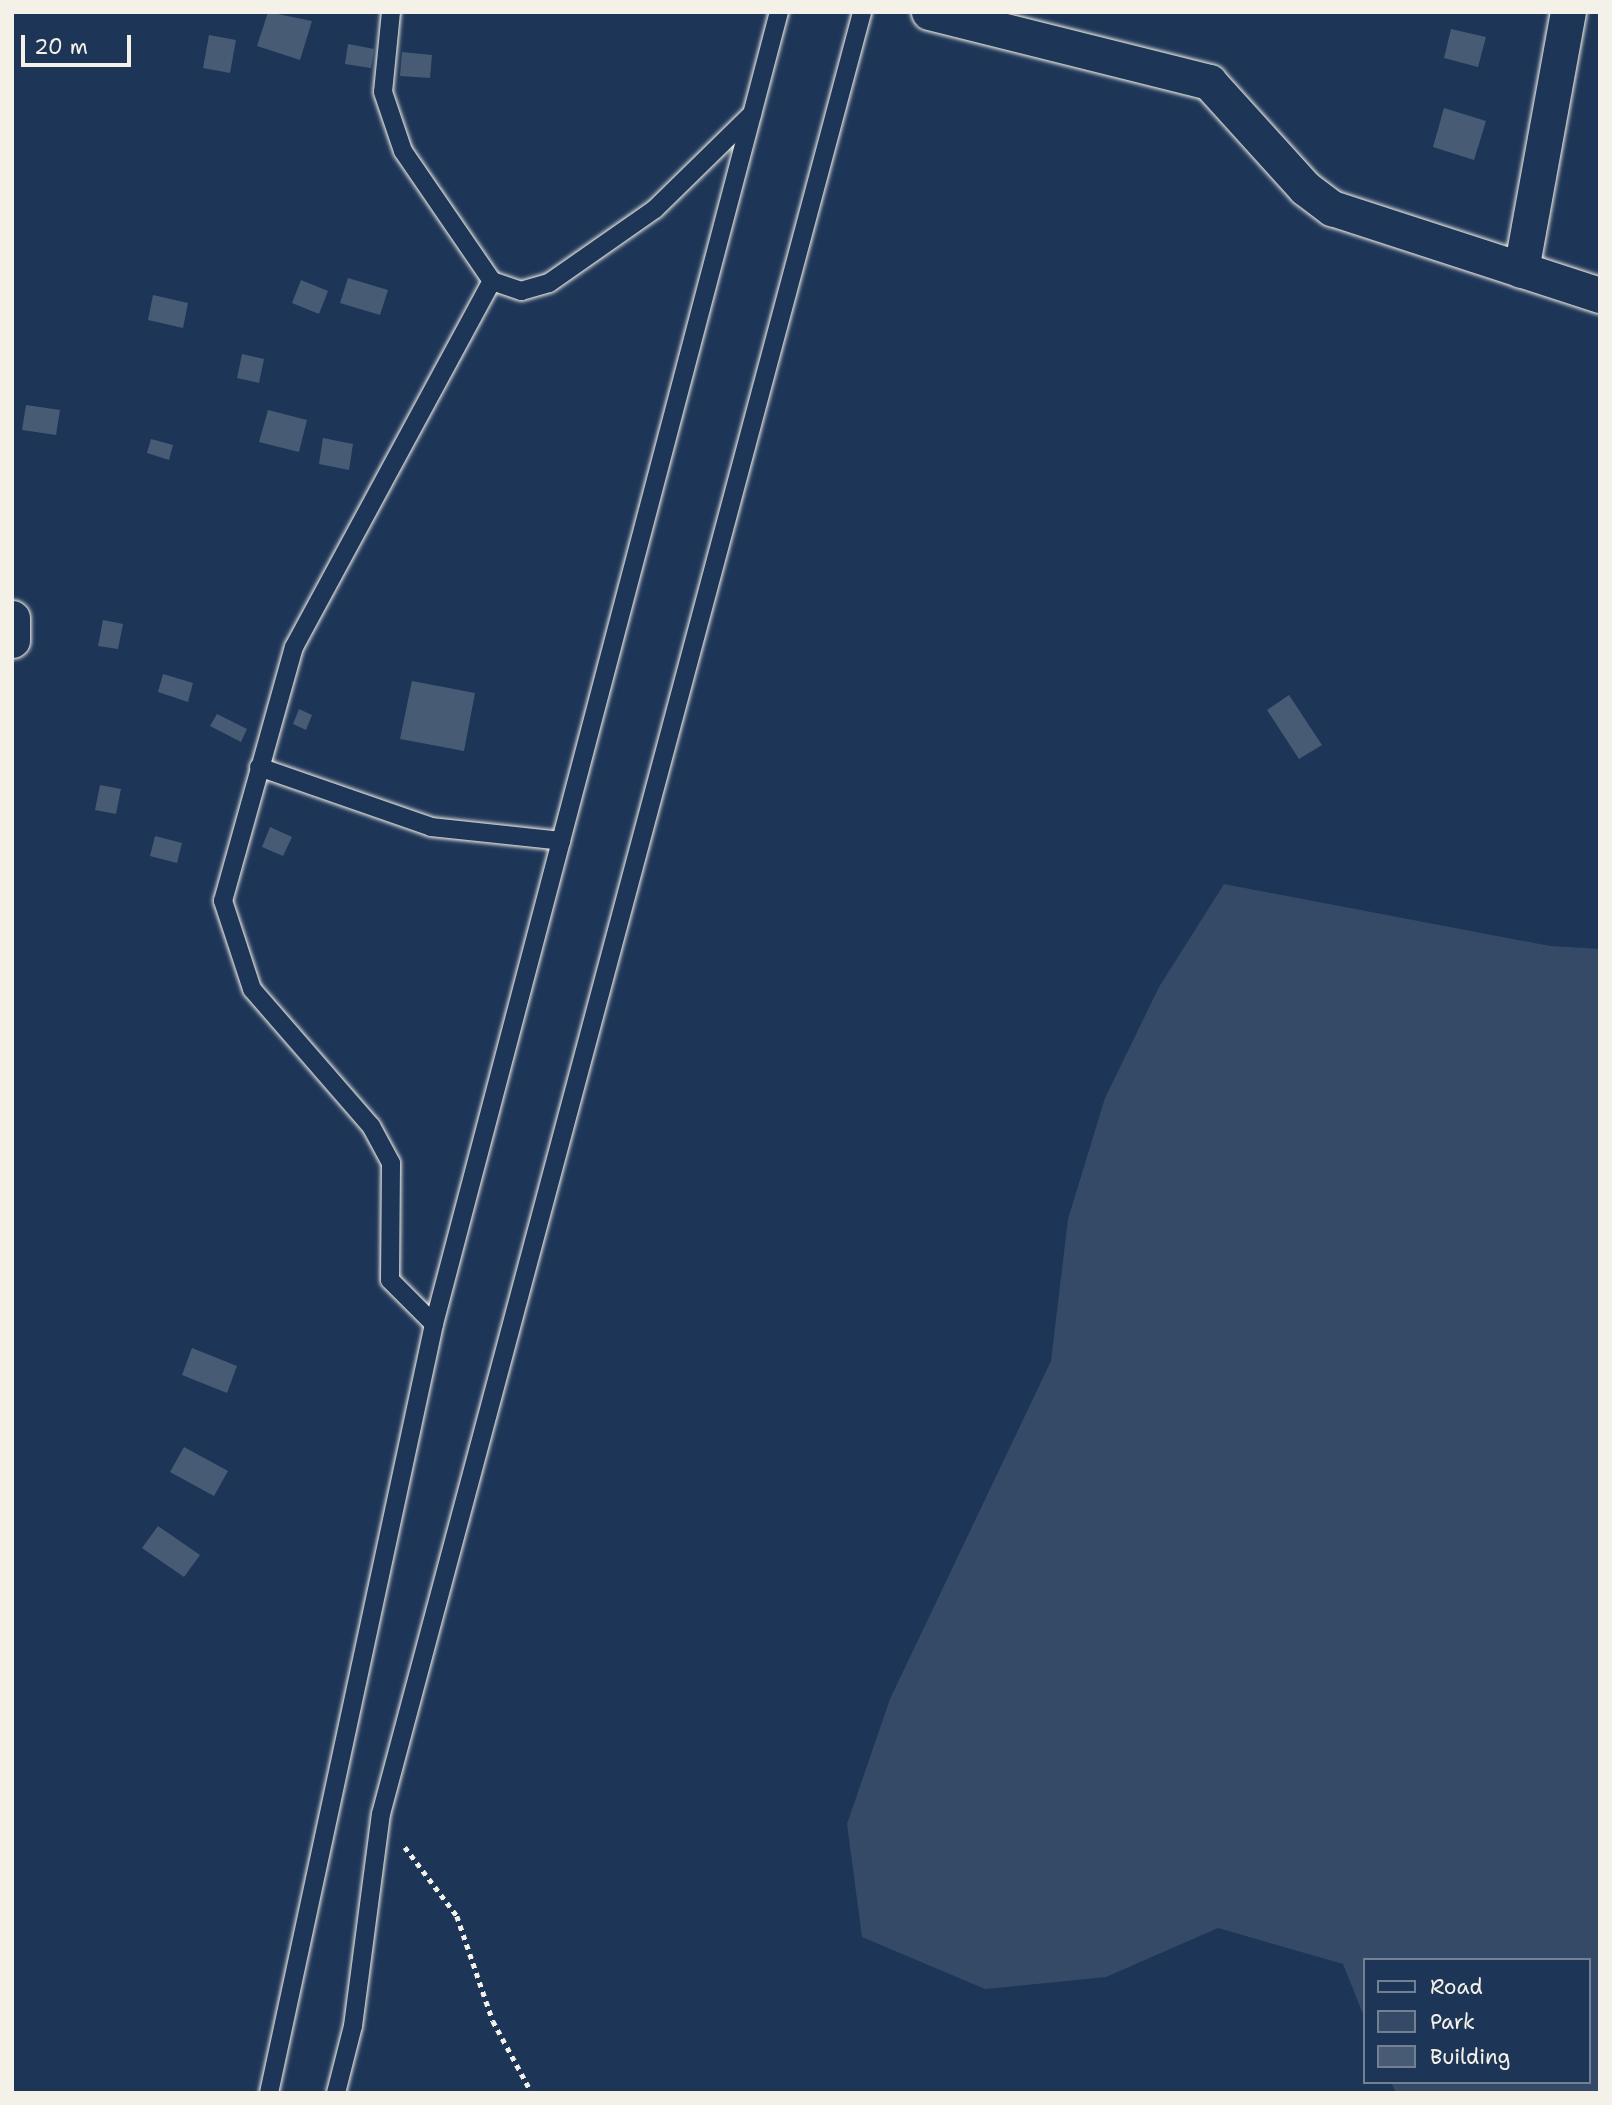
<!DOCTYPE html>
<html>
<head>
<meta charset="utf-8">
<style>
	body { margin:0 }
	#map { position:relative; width:1612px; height:2105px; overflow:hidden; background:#1d3557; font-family:"Shantell Sans",sans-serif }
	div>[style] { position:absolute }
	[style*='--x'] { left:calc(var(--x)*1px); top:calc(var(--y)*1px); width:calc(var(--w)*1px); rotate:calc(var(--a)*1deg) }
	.green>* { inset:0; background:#354a67 }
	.building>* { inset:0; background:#485b74 }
	.path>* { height:4.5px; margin-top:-2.25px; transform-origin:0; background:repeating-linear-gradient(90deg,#f4f1e8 0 5px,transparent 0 10px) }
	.roads { filter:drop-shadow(0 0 2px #f4f1e8) drop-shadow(0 0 2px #f4f1e8) }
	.service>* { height:18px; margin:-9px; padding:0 9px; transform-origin:9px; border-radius:9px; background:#1d3557 }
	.minor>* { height:35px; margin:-17.5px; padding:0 17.5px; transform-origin:17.5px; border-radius:17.5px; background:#1d3557 }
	span { translate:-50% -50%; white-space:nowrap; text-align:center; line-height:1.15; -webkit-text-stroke:5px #1d3557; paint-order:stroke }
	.frame { position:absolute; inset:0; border:14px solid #f4f1e8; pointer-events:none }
	.legend { position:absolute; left:1363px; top:1958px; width:228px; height:126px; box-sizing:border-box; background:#1d3557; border:2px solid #738091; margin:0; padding:9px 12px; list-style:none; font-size:21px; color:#f4f1e8 }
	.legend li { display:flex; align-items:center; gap:14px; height:35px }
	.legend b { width:35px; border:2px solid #738091 }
	.scale { position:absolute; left:21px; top:35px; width:110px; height:32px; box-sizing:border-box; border:4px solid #f4f1e8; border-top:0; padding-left:9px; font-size:21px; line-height:24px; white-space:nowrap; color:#f4f1e8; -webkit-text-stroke:5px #1d3557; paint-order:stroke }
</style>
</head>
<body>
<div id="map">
	<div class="green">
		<i style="clip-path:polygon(1224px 884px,1550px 946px,1600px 949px,1600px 2093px,1396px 2093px,1391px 2082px,1589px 2082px,1589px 1960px,1365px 1960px,1365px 2019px,1343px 1964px,1218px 1928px,1106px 1977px,985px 1989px,862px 1937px,847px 1824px,890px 1699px,1051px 1361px,1068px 1219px,1105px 1098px,1159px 987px)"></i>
	</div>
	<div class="building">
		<i style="clip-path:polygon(268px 12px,312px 21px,300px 60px,257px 46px)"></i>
		<i style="clip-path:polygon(1451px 29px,1486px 37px,1478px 67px,1444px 58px)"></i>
		<i style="clip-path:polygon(209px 35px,236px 40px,230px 73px,203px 68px)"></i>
		<i style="clip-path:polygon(348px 44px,374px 49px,371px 68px,345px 64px)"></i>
		<i style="clip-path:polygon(402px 52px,432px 55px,430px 78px,400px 76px)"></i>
		<i style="clip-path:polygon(1444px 108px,1486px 121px,1474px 160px,1433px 147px)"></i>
		<i style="clip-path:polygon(348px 278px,388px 290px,380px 315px,340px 303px)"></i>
		<i style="clip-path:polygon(301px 280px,328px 291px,319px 314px,292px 303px)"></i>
		<i style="clip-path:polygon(153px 295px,188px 303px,183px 328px,148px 320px)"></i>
		<i style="clip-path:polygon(242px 354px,264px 359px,259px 383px,237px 378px)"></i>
		<i style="clip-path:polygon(26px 405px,60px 410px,56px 435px,22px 430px)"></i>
		<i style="clip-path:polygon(268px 410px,307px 420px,299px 452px,259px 442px)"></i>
		<i style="clip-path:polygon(323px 438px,353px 444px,349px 470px,319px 464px)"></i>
		<i style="clip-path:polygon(151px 439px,173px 445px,169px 460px,147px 453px)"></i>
		<i style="clip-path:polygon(103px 620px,123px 624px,118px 649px,98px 646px)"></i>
		<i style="clip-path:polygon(163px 674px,193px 683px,188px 702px,158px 692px)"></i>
		<i style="clip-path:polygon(412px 681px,475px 693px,464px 751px,400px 739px)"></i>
		<i style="clip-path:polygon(1289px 695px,1322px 745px,1299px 759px,1267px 710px)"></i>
		<i style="clip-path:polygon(299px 709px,312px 715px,306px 730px,293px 724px)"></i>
		<i style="clip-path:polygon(217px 714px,247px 729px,241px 742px,210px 726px)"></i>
		<i style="clip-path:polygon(100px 785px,121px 789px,116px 814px,95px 810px)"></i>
		<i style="clip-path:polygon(270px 827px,292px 837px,283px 856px,262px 847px)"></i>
		<i style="clip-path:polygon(155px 836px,182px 843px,177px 863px,150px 856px)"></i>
		<i style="clip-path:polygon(192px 1348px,237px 1366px,227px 1393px,182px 1375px)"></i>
		<i style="clip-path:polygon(184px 1447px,228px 1471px,214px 1496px,170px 1472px)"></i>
		<i style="clip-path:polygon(158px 1526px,200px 1555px,184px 1577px,142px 1548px)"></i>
	</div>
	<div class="path">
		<i style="--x:405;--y:1847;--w:86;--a:53"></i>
		<i style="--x:457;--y:1916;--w:111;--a:71.1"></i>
		<i style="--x:493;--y:2021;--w:82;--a:61.6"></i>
	</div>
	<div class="roads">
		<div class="service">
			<i style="--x:391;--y:12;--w:80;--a:95.7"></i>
			<i style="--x:383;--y:92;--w:62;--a:71.3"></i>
			<i style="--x:403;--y:151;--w:158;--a:55.6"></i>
			<i style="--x:492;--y:281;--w:31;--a:19"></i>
			<i style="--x:521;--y:291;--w:29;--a:-16"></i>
			<i style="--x:549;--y:283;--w:129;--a:-34.9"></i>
			<i style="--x:655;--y:209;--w:136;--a:-44.4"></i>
			<i style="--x:259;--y:767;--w:182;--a:19.2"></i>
			<i style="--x:431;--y:827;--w:131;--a:6.1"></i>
			<i style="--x:434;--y:1324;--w:62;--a:-135"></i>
			<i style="--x:390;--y:1280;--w:117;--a:-89.5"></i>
			<i style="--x:391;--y:1163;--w:42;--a:-118.4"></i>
			<i style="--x:371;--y:1126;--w:181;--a:-131"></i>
			<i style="--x:252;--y:989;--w:93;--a:-108.2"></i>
			<i style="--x:223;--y:901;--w:264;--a:-74.4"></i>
			<i style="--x:294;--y:647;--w:416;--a:-61.6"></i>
			<i style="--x:269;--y:2093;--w:787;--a:-77.89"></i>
			<i style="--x:434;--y:1324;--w:1357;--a:-75.27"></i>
			<i style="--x:336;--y:2093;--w:69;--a:-75.8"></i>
			<i style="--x:353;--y:2026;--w:214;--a:-82.5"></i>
			<i style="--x:381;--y:1814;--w:1865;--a:-75.05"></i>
		</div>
		<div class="minor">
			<i style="--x:929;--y:12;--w:289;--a:14"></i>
			<i style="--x:1209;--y:82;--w:143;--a:47.8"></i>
			<i style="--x:1305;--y:188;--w:34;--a:37"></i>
			<i style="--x:1332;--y:208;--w:282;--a:18"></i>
			<i style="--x:1521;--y:270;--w:262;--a:-79.7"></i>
			<i style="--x:12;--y:618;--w:22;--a:90"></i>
		</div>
	</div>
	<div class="frame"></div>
	<ul class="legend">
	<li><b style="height:9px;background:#1d3557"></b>Road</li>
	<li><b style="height:19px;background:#354a67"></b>Park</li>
	<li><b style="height:19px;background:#485b74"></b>Building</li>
	</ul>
	<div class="scale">20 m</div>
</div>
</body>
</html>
